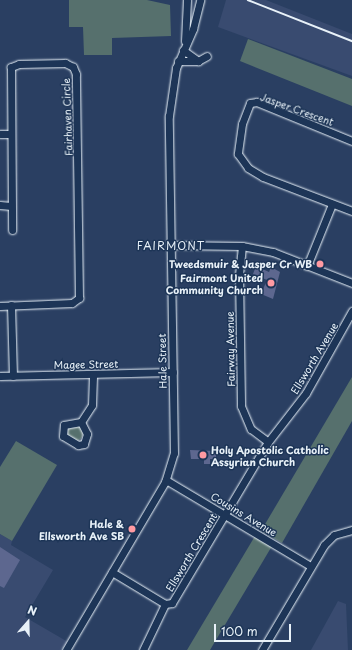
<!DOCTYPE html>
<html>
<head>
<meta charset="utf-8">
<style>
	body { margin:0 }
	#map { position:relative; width:352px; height:650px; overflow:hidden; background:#2a3f62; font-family:"Playpen Sans",sans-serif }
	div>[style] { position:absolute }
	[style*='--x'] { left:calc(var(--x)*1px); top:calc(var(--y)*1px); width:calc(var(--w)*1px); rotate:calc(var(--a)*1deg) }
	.built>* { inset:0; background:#394b70 }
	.green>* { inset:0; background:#56706d }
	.round { border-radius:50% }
	.building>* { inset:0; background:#5d678f }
	.roads { filter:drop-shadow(0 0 1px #e8f1f8) drop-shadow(0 0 1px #e8f1f8) }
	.minor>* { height:7px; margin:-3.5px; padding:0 3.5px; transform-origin:3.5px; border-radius:3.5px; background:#1d3557 }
	.rail>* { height:1.5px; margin:-0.75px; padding:0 0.75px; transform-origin:0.75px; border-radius:0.75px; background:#e8f1f8 }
	.dots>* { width:11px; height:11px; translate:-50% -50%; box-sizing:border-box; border:2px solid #1d3557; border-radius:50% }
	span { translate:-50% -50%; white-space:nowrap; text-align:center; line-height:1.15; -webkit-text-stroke:3px #1d3557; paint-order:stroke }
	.street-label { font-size:10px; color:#e8f1f8 }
	.poi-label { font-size:10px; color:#e8f1f8; font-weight:700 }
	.right { translate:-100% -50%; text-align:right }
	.left { translate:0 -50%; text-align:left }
	.neighbourhood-label { font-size:11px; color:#e8f1f8; letter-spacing:1px }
	.north { position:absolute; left:8px; top:602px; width:40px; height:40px; -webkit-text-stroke:3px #1d3557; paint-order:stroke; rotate:20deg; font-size:11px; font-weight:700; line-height:16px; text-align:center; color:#e8f1f8 }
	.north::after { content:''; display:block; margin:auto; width:14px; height:18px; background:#e8f1f8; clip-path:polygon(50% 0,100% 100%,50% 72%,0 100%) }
	.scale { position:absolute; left:214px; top:624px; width:77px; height:18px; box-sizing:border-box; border:2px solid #e8f1f8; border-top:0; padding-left:5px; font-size:12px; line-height:14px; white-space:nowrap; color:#e8f1f8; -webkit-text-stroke:3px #1d3557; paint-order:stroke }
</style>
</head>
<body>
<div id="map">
	<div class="built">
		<i style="clip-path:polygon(226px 0,266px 0,352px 34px,352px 76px,218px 27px)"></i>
		<i style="clip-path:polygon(0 534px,12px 541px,11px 545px,53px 570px,25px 617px,68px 642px,63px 650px,0 650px)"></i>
		<i style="clip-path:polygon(338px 601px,346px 604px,348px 650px,311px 650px)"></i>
	</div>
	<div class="green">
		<i style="clip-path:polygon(69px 0,147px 0,170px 5px,171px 36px,112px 38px,112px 55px,84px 55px,83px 27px,69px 27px)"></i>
		<i style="clip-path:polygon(248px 39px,352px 79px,352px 106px,240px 61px)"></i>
		<i style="clip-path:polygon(352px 377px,352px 421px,282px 543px,261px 531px)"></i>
		<i class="round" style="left:67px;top:425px;width:16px;height:16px"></i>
		<i style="clip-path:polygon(16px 441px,57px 465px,12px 541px,0 534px,0 467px)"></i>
		<i style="clip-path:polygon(255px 536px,272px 546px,210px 650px,187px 650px)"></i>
	</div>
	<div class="building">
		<i style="clip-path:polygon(256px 266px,269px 272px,271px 267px,280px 272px,273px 299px,261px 294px,267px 280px,253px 274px)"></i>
		<i style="clip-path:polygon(190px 450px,216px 451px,216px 459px,210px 459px,210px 464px,204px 464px,204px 459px,191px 459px)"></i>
		<i style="clip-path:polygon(0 547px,20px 560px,4px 588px,0 586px)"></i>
	</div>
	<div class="roads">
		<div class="minor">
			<i style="--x:185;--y:41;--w:41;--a:-87.2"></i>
			<i style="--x:183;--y:50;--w:19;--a:36"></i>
			<i style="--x:178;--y:61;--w:20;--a:0"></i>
			<i style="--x:198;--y:61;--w:10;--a:-29"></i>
			<i style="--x:0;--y:134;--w:10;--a:0"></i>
			<i style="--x:352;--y:141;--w:103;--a:-157.7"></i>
			<i style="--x:257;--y:102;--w:7;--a:172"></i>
			<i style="--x:250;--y:103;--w:22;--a:111"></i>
			<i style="--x:242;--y:124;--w:30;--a:98"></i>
			<i style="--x:238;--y:154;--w:17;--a:54"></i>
			<i style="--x:248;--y:168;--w:17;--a:31"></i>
			<i style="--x:263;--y:177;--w:95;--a:20.9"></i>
			<i style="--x:0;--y:205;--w:11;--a:5"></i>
			<i style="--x:171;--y:245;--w:71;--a:0.8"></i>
			<i style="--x:242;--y:246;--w:32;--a:11"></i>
			<i style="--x:273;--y:252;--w:85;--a:21.4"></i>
			<i style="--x:242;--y:246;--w:29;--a:96"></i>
			<i style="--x:239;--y:275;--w:131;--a:89.1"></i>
			<i style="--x:241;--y:406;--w:25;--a:67"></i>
			<i style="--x:251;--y:429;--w:21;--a:37"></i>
			<i style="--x:307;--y:266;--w:67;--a:-68"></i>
			<i style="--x:11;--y:305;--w:71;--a:88.4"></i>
			<i style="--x:0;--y:306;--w:72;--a:-2.4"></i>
			<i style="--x:72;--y:303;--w:9;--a:-36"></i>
			<i style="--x:79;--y:298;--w:224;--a:-90.8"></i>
			<i style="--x:76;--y:74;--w:8;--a:-113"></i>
			<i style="--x:73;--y:67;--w:9;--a:-153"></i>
			<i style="--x:65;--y:63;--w:46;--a:178.8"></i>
			<i style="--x:19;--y:64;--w:9;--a:159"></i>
			<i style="--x:11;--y:67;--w:163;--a:89.6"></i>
			<i style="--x:0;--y:376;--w:173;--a:-1.3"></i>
			<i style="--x:81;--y:422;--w:13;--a:63"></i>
			<i style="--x:87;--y:434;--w:10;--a:107"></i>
			<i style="--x:84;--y:444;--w:6;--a:171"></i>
			<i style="--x:78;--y:445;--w:17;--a:-149"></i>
			<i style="--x:63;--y:436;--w:11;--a:-85"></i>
			<i style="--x:64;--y:425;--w:17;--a:-10"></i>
			<i style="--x:81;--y:422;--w:20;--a:-57"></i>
			<i style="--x:92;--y:405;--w:31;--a:-88"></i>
			<i style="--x:166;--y:480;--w:168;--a:30.8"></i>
			<i style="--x:112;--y:572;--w:62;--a:31.1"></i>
			<i style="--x:165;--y:604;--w:7;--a:-8"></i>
			<i style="--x:172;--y:603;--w:187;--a:-59.2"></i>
			<i style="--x:268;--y:442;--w:62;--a:-52.2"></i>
			<i style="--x:306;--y:393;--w:94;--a:-60.7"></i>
			<i style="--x:66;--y:650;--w:195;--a:-59.5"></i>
			<i style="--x:165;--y:482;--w:30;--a:-73"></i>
			<i style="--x:174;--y:453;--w:337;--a:-90.9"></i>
			<i style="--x:169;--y:116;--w:49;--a:-81.7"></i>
			<i style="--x:176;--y:68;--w:43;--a:-66.4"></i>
			<i style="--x:193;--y:29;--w:30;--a:-76"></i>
			<i style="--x:143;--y:650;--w:51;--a:-64.4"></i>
			<i style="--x:262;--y:650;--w:122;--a:-59.4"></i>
			<i style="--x:324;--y:545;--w:14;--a:-45"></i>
			<i style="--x:334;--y:535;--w:19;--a:-16"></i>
		</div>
	</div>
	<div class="rail">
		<i style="--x:248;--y:0;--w:112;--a:21.5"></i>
	</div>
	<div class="dots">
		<i style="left:320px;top:264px;background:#ff9aa2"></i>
		<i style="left:271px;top:283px;background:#ff9aa2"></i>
		<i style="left:203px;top:455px;background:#ff9aa2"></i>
		<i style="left:132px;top:529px;background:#ff9aa2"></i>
	</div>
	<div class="street-label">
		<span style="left:297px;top:109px;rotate:20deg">Jasper Crescent</span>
		<span style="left:67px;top:117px;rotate:-92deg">Fairhaven Circle</span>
		<span style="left:230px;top:349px;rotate:-91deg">Fairway Avenue</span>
		<span style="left:314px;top:358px;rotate:-59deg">Ellsworth Avenue</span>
		<span style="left:162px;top:361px;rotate:-91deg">Hale Street</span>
		<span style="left:86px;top:364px;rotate:-1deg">Magee Street</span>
		<span style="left:244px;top:514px;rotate:31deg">Cousins Avenue</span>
		<span style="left:191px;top:552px;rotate:-59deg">Ellsworth Crescent</span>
	</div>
	<div class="poi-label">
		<span class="right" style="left:312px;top:264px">Tweedsmuir &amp; Jasper Cr WB</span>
		<span class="right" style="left:263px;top:283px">Fairmont United<br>Community Church</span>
		<span class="left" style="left:211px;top:455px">Holy Apostolic Catholic<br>Assyrian Church</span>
		<span class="right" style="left:124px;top:529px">Hale &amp;<br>Ellsworth Ave SB</span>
	</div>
	<div class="neighbourhood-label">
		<span style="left:171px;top:246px">FAIRMONT</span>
	</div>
	<div class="north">N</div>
	<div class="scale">100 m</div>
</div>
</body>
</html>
